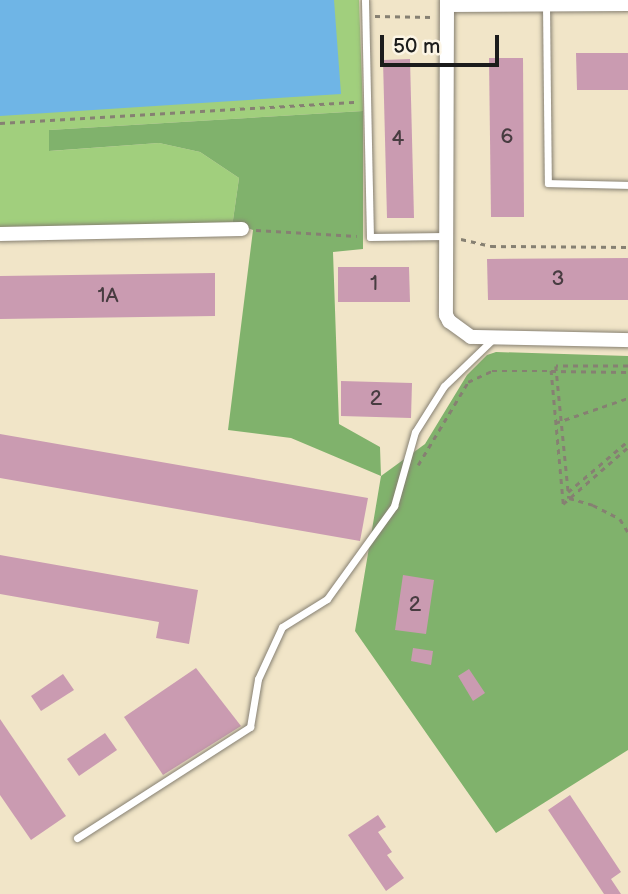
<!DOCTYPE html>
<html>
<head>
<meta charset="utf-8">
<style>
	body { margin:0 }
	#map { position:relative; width:628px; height:894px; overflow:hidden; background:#f1e5c8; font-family:"Balsamiq Sans",sans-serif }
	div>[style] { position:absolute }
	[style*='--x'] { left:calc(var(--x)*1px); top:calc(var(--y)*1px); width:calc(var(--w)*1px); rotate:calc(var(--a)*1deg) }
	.green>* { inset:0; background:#a1cf7d }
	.forest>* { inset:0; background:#80b26c }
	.water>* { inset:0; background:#6fb5e6 }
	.building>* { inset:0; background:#ca9bb1 }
	.path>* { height:2.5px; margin-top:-1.25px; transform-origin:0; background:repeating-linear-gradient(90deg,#868072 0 5px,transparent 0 10px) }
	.roads { filter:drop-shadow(0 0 2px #868072) drop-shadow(0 0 2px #868072) }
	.service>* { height:7px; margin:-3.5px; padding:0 3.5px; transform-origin:3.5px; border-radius:3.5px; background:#fff }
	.minor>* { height:14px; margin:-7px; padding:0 7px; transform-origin:7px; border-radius:7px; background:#fff }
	span { translate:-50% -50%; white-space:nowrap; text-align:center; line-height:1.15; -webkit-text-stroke:5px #fcf5e5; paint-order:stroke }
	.number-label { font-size:21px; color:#483c41 }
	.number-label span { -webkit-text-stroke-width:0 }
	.scale { position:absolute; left:380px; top:35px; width:119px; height:32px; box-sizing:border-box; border:4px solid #1c1c1c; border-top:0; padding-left:9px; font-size:21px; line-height:24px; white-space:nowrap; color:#1c1c1c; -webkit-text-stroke:5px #fcf5e5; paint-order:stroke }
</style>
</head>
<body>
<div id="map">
	<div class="green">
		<i style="clip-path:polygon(0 0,359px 0,363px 111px,49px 130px,50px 151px,159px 143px,200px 152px,239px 178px,232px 227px,0 228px)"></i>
	</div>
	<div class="forest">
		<i style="clip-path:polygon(363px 111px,363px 249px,333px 252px,339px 424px,380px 447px,381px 476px,425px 444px,467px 375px,487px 355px,496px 352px,628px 356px,628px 750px,496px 833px,355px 631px,381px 476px,291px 438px,228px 430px,253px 230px,242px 226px,232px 227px,239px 178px,200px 152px,159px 143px,49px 151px,49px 130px)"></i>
	</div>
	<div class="water">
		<i style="clip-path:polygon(0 0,334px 0,341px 94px,0 116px)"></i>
	</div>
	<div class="building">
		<i style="clip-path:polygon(576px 53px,628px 53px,628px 90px,577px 90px)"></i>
		<i style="clip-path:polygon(489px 58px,523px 58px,524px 217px,491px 217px)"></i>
		<i style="clip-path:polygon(410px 59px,414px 218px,387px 218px,383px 60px)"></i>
		<i style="clip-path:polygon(628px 258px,628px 300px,488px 300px,487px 259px)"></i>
		<i style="clip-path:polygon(338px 267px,409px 267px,410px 302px,338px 302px)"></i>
		<i style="clip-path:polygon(215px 273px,215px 316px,0 319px,0 276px)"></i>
		<i style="clip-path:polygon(341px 381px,412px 383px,411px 418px,341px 416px)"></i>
		<i style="clip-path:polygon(0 434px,368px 498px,360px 541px,0 478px)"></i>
		<i style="clip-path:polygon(0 555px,198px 590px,189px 644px,156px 638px,159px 622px,0 594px)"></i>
		<i style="clip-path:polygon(403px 575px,434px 580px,426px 634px,395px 630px)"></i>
		<i style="clip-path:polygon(413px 648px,433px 651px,431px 665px,411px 661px)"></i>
		<i style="clip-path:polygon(196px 668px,241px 726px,163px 775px,124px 717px)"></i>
		<i style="clip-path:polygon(469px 669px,485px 693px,473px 701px,458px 676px)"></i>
		<i style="clip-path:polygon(63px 674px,74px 690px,41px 711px,31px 696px)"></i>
		<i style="clip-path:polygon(0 719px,66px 816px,31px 840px,0 795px)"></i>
		<i style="clip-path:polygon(105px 733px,117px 750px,79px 776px,67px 759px)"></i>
		<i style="clip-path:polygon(570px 795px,621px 872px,611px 879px,621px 894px,604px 894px,548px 810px)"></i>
		<i style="clip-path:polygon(378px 815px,386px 827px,378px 832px,392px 852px,387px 855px,404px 878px,386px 891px,348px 835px)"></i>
	</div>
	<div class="path">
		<i style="--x:375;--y:16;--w:57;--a:1"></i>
		<i style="--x:0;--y:123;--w:358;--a:-3.4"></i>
		<i style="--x:256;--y:230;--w:101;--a:3.4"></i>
		<i style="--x:461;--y:239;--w:31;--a:13"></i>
		<i style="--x:491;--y:246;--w:137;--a:0.4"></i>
		<i style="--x:628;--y:366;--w:72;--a:180"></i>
		<i style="--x:556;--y:366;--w:133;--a:84.4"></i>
		<i style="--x:569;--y:498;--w:25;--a:16"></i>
		<i style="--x:593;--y:505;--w:30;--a:27"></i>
		<i style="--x:620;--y:519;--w:15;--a:58"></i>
		<i style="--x:555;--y:423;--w:77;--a:-18.9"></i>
		<i style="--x:418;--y:465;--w:97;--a:-58.9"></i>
		<i style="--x:468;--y:382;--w:26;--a:-25"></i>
		<i style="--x:492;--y:371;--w:59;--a:0"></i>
		<i style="--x:568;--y:492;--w:79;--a:-40.4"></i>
		<i style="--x:563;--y:504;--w:134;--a:-95.2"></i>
		<i style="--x:551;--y:371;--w:77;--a:0.7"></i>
		<i style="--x:563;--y:504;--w:86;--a:-41.2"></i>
	</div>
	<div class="roads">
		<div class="service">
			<i style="--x:365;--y:0;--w:237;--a:88.8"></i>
			<i style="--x:370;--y:237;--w:76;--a:-0.8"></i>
			<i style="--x:546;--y:5;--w:178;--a:89.4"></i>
			<i style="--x:548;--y:183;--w:80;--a:1.4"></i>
			<i style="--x:77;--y:838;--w:206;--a:-32.7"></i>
			<i style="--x:250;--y:727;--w:49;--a:-80.5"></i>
			<i style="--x:258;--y:679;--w:57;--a:-65.2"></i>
			<i style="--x:282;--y:627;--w:53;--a:-31.9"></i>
			<i style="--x:327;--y:599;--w:115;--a:-54.2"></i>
			<i style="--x:394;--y:506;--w:77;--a:-74.2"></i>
			<i style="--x:415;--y:432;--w:54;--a:-57.8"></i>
			<i style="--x:444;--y:386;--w:69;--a:-43.8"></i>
		</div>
		<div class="minor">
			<i style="--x:447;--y:0;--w:5;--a:90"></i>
			<i style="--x:447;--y:5;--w:181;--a:-0.3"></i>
			<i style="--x:447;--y:5;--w:310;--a:90.2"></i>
			<i style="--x:446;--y:315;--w:7;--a:63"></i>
			<i style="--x:449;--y:321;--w:27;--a:36"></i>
			<i style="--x:471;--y:337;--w:157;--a:1.1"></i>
			<i style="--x:0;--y:234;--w:242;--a:-1.2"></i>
		</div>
	</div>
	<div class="number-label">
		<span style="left:507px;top:137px">6</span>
		<span style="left:398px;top:139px">4</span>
		<span style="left:558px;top:279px">3</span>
		<span style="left:374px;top:284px">1</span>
		<span style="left:108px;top:296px">1А</span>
		<span style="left:376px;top:399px">2</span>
		<span style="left:415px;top:605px">2</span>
	</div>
	<div class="scale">50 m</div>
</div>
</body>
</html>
